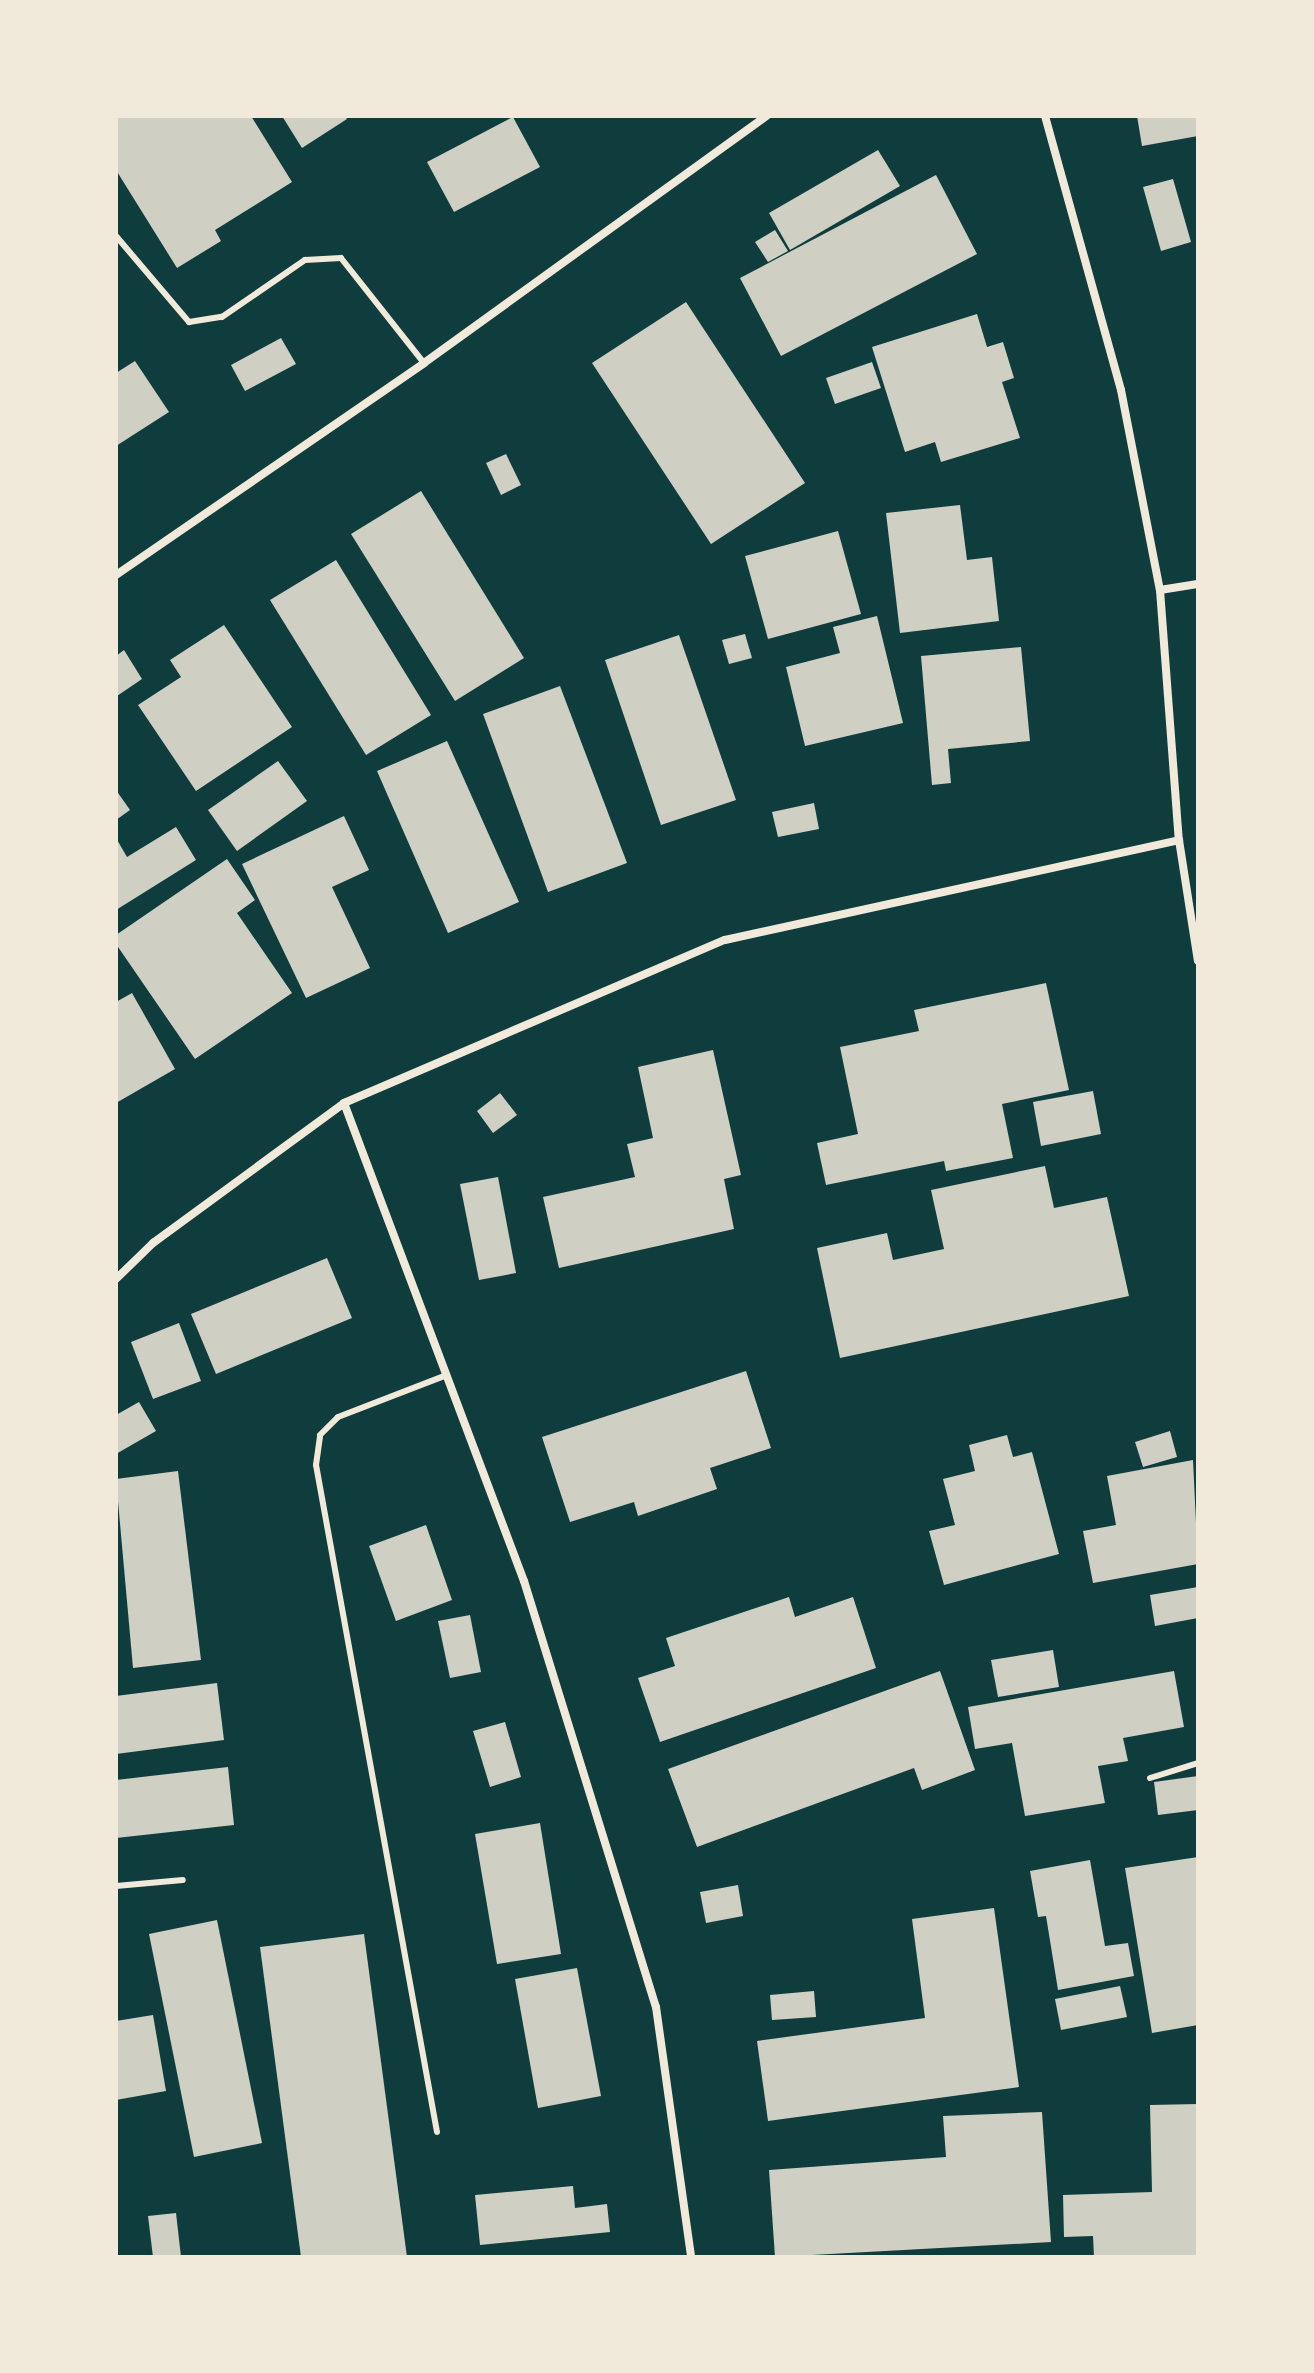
<!DOCTYPE html>
<html>
<head>
<meta charset="utf-8">
<style>
	body { margin:0 }
	#map { position:relative; width:1314px; height:2373px; overflow:hidden; background:#0f3d3e; font-family:"PT Sans Narrow",sans-serif }
	div>[style] { position:absolute }
	[style*='--x'] { left:calc(var(--x)*1px); top:calc(var(--y)*1px); width:calc(var(--w)*1px); rotate:calc(var(--a)*1deg) }
	.building>* { inset:0; background:#cfcfc3 }
	.service>* { height:6px; margin:-3px; padding:0 3px; transform-origin:3px; border-radius:3px; background:#f1e9da }
	.minor>* { height:8px; margin:-4px; padding:0 4px; transform-origin:4px; border-radius:4px; background:#f1e9da }
	span { translate:-50% -50%; white-space:nowrap; text-align:center; line-height:1.15; -webkit-text-stroke:8px #f1e9da; paint-order:stroke }
	.frame { position:absolute; inset:0; border:118px solid #f1e9da; pointer-events:none }
</style>
</head>
<body>
<div id="map">
	<div class="building">
		<i style="clip-path:polygon(116px 116px,251px 116px,292px 182px,215px 230px,221px 241px,177px 268px,116px 170px)"></i>
		<i style="clip-path:polygon(282px 116px,345px 116px,347px 119px,302px 148px)"></i>
		<i style="clip-path:polygon(1137px 116px,1198px 116px,1198px 136px,1142px 146px)"></i>
		<i style="clip-path:polygon(513px 117px,540px 167px,454px 212px,427px 162px)"></i>
		<i style="clip-path:polygon(878px 150px,900px 186px,790px 250px,769px 213px)"></i>
		<i style="clip-path:polygon(936px 175px,977px 254px,781px 356px,740px 278px)"></i>
		<i style="clip-path:polygon(1173px 179px,1191px 242px,1161px 251px,1143px 187px)"></i>
		<i style="clip-path:polygon(775px 230px,788px 251px,768px 262px,755px 242px)"></i>
		<i style="clip-path:polygon(686px 302px,805px 483px,711px 544px,592px 363px)"></i>
		<i style="clip-path:polygon(977px 314px,987px 347px,1003px 342px,1014px 378px,1002px 382px,1020px 438px,941px 462px,935px 442px,905px 452px,872px 347px)"></i>
		<i style="clip-path:polygon(281px 338px,296px 364px,245px 391px,231px 365px)"></i>
		<i style="clip-path:polygon(135px 361px,169px 412px,116px 446px,116px 373px)"></i>
		<i style="clip-path:polygon(872px 362px,881px 388px,835px 404px,826px 378px)"></i>
		<i style="clip-path:polygon(506px 454px,521px 485px,501px 495px,486px 463px)"></i>
		<i style="clip-path:polygon(421px 491px,524px 658px,455px 701px,351px 534px)"></i>
		<i style="clip-path:polygon(960px 505px,967px 560px,992px 557px,999px 621px,900px 633px,886px 513px)"></i>
		<i style="clip-path:polygon(838px 531px,861px 614px,768px 639px,745px 556px)"></i>
		<i style="clip-path:polygon(336px 560px,431px 715px,366px 755px,270px 600px)"></i>
		<i style="clip-path:polygon(877px 616px,903px 723px,805px 746px,786px 667px,840px 653px,833px 627px)"></i>
		<i style="clip-path:polygon(224px 625px,292px 727px,196px 791px,138px 705px,181px 677px,170px 660px)"></i>
		<i style="clip-path:polygon(745px 634px,752px 658px,729px 664px,722px 640px)"></i>
		<i style="clip-path:polygon(679px 635px,736px 800px,661px 825px,605px 660px)"></i>
		<i style="clip-path:polygon(1021px 647px,1030px 741px,948px 749px,951px 783px,932px 785px,921px 656px)"></i>
		<i style="clip-path:polygon(124px 650px,142px 679px,117px 696px,116px 656px)"></i>
		<i style="clip-path:polygon(560px 686px,627px 863px,548px 892px,483px 714px)"></i>
		<i style="clip-path:polygon(447px 741px,519px 902px,448px 933px,377px 771px)"></i>
		<i style="clip-path:polygon(278px 761px,307px 801px,237px 851px,208px 810px)"></i>
		<i style="clip-path:polygon(116px 790px,130px 810px,116px 820px)"></i>
		<i style="clip-path:polygon(814px 803px,819px 829px,778px 837px,772px 812px)"></i>
		<i style="clip-path:polygon(344px 816px,369px 870px,332px 887px,370px 968px,306px 998px,242px 864px)"></i>
		<i style="clip-path:polygon(176px 827px,196px 860px,116px 910px,116px 838px,127px 857px)"></i>
		<i style="clip-path:polygon(227px 859px,255px 900px,237px 913px,292px 993px,195px 1059px,116px 944px,116px 935px)"></i>
		<i style="clip-path:polygon(1046px 983px,1069px 1090px,1002px 1104px,1013px 1158px,946px 1171px,944px 1161px,826px 1185px,817px 1143px,858px 1134px,840px 1047px,919px 1031px,914px 1010px)"></i>
		<i style="clip-path:polygon(132px 993px,175px 1069px,116px 1103px,116px 1002px)"></i>
		<i style="clip-path:polygon(713px 1050px,741px 1175px,724px 1179px,734px 1229px,559px 1268px,543px 1197px,635px 1177px,627px 1144px,653px 1138px,638px 1067px)"></i>
		<i style="clip-path:polygon(1093px 1091px,1101px 1134px,1041px 1146px,1033px 1102px)"></i>
		<i style="clip-path:polygon(500px 1093px,517px 1115px,493px 1133px,477px 1111px)"></i>
		<i style="clip-path:polygon(1045px 1166px,1054px 1208px,1107px 1197px,1129px 1296px,840px 1358px,817px 1248px,887px 1233px,893px 1260px,944px 1249px,931px 1190px)"></i>
		<i style="clip-path:polygon(498px 1177px,516px 1273px,479px 1280px,460px 1184px)"></i>
		<i style="clip-path:polygon(327px 1258px,352px 1318px,216px 1374px,191px 1314px)"></i>
		<i style="clip-path:polygon(179px 1323px,201px 1381px,153px 1399px,131px 1342px)"></i>
		<i style="clip-path:polygon(746px 1371px,771px 1448px,710px 1468px,717px 1489px,638px 1516px,634px 1502px,570px 1522px,542px 1437px)"></i>
		<i style="clip-path:polygon(139px 1402px,156px 1431px,116px 1454px,116px 1415px)"></i>
		<i style="clip-path:polygon(1170px 1431px,1177px 1457px,1143px 1467px,1135px 1442px)"></i>
		<i style="clip-path:polygon(1007px 1435px,1013px 1457px,1032px 1452px,1059px 1554px,944px 1585px,929px 1531px,955px 1525px,943px 1479px,975px 1471px,969px 1445px)"></i>
		<i style="clip-path:polygon(1193px 1460px,1198px 1564px,1093px 1583px,1083px 1531px,1116px 1525px,1107px 1476px)"></i>
		<i style="clip-path:polygon(178px 1471px,201px 1660px,133px 1668px,116px 1479px)"></i>
		<i style="clip-path:polygon(426px 1525px,452px 1600px,396px 1621px,369px 1546px)"></i>
		<i style="clip-path:polygon(1198px 1587px,1198px 1618px,1155px 1626px,1150px 1595px)"></i>
		<i style="clip-path:polygon(789px 1597px,795px 1617px,853px 1597px,876px 1668px,660px 1742px,638px 1678px,675px 1666px,666px 1638px)"></i>
		<i style="clip-path:polygon(470px 1615px,481px 1672px,450px 1678px,438px 1621px)"></i>
		<i style="clip-path:polygon(1053px 1650px,1059px 1687px,998px 1697px,991px 1660px)"></i>
		<i style="clip-path:polygon(940px 1671px,975px 1770px,922px 1790px,914px 1768px,697px 1847px,668px 1769px)"></i>
		<i style="clip-path:polygon(1174px 1671px,1184px 1727px,1123px 1738px,1128px 1761px,1098px 1766px,1105px 1803px,1025px 1816px,1012px 1743px,975px 1749px,968px 1707px)"></i>
		<i style="clip-path:polygon(217px 1683px,224px 1740px,116px 1754px,116px 1696px)"></i>
		<i style="clip-path:polygon(505px 1722px,521px 1777px,490px 1787px,473px 1731px)"></i>
		<i style="clip-path:polygon(228px 1767px,234px 1825px,116px 1838px,116px 1780px)"></i>
		<i style="clip-path:polygon(1198px 1776px,1198px 1810px,1158px 1815px,1154px 1782px)"></i>
		<i style="clip-path:polygon(540px 1823px,561px 1954px,497px 1964px,475px 1834px)"></i>
		<i style="clip-path:polygon(1198px 1857px,1198px 2025px,1152px 2033px,1125px 1868px)"></i>
		<i style="clip-path:polygon(1090px 1860px,1105px 1946px,1128px 1943px,1134px 1976px,1058px 1990px,1046px 1916px,1038px 1917px,1030px 1871px)"></i>
		<i style="clip-path:polygon(738px 1885px,743px 1916px,706px 1923px,700px 1892px)"></i>
		<i style="clip-path:polygon(994px 1908px,1019px 2087px,768px 2121px,757px 2041px,925px 2018px,912px 1919px)"></i>
		<i style="clip-path:polygon(217px 1920px,262px 2143px,194px 2157px,149px 1934px)"></i>
		<i style="clip-path:polygon(364px 1934px,407px 2257px,301px 2257px,260px 1947px)"></i>
		<i style="clip-path:polygon(577px 1968px,601px 2096px,538px 2108px,515px 1979px)"></i>
		<i style="clip-path:polygon(1120px 1986px,1127px 2017px,1061px 2030px,1055px 1999px)"></i>
		<i style="clip-path:polygon(814px 1991px,816px 2017px,772px 2020px,770px 1995px)"></i>
		<i style="clip-path:polygon(153px 2015px,166px 2091px,116px 2100px,116px 2021px)"></i>
		<i style="clip-path:polygon(1198px 2104px,1198px 2257px,1094px 2257px,1093px 2236px,1064px 2237px,1063px 2195px,1152px 2192px,1150px 2105px)"></i>
		<i style="clip-path:polygon(1042px 2112px,1051px 2242px,775px 2257px,769px 2170px,946px 2157px,943px 2116px)"></i>
		<i style="clip-path:polygon(573px 2186px,575px 2208px,607px 2204px,610px 2232px,480px 2245px,475px 2195px)"></i>
		<i style="clip-path:polygon(176px 2213px,181px 2257px,153px 2257px,148px 2216px)"></i>
	</div>
	<div class="service">
		<i style="--x:116;--y:236;--w:113;--a:49.7"></i>
		<i style="--x:189;--y:322;--w:33;--a:-9"></i>
		<i style="--x:222;--y:317;--w:101;--a:-34.5"></i>
		<i style="--x:305;--y:260;--w:36;--a:-3"></i>
		<i style="--x:341;--y:258;--w:134;--a:51.7"></i>
		<i style="--x:1150;--y:1778;--w:50;--a:-17.4"></i>
		<i style="--x:116;--y:1886;--w:67;--a:-5.1"></i>
		<i style="--x:437;--y:2132;--w:678;--a:-100.28"></i>
		<i style="--x:316;--y:1465;--w:30;--a:-82"></i>
		<i style="--x:320;--y:1435;--w:25;--a:-45"></i>
		<i style="--x:338;--y:1417;--w:117;--a:-21.1"></i>
	</div>
	<div class="minor">
		<i style="--x:1045;--y:116;--w:284;--a:74.5"></i>
		<i style="--x:1121;--y:390;--w:204;--a:79"></i>
		<i style="--x:1160;--y:590;--w:251;--a:85.7"></i>
		<i style="--x:1179;--y:840;--w:122;--a:81.1"></i>
		<i style="--x:116;--y:575;--w:374;--a:-34.5"></i>
		<i style="--x:424;--y:363;--w:423;--a:-35.8"></i>
		<i style="--x:1160;--y:590;--w:38;--a:-9"></i>
		<i style="--x:344;--y:1103;--w:511;--a:69.37"></i>
		<i style="--x:524;--y:1581;--w:446;--a:72.8"></i>
		<i style="--x:656;--y:2007;--w:252;--a:82"></i>
		<i style="--x:116;--y:1279;--w:52;--a:-44.2"></i>
		<i style="--x:153;--y:1243;--w:237;--a:-36.2"></i>
		<i style="--x:344;--y:1103;--w:414;--a:-23.2"></i>
		<i style="--x:725;--y:940;--w:465;--a:-12.4"></i>
	</div>
	<div class="frame"></div>
</div>
</body>
</html>
